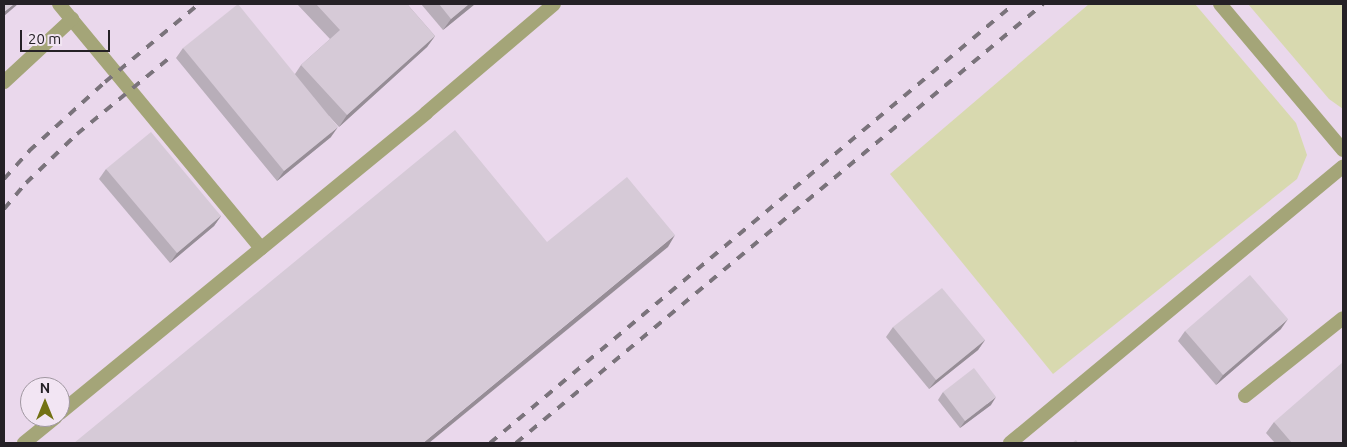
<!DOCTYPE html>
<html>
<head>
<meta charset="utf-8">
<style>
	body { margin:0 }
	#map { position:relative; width:1347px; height:447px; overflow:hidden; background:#f2e5f3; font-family:Ubuntu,sans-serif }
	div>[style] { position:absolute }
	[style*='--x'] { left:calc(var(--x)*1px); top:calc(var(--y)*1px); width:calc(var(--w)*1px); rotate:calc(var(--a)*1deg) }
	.built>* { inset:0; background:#ead8ec }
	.green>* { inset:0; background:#d8d9af }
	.service>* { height:14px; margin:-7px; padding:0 7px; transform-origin:7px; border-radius:7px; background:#a4a578 }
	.rail>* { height:4px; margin-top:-2px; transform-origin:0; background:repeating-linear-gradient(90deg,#7a737b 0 9px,transparent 0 18px) }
	.wall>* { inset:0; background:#b8aeb9 }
	.shaded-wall>* { inset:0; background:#968d96 }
	.building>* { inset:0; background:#d6cad7 }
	span { translate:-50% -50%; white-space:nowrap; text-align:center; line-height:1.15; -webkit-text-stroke:5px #f2e5f3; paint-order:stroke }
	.frame { position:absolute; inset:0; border:5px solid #252126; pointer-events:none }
	.north { position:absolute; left:20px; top:377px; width:50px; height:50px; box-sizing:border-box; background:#f2e5f3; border:1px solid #a097a1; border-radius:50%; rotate:0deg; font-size:14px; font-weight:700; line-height:20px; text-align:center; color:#252126 }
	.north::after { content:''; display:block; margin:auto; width:18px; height:22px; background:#737114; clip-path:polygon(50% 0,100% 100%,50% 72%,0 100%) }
	.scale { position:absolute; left:20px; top:30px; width:90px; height:22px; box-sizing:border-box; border:2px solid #252126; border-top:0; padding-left:6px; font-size:15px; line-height:18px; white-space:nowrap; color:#252126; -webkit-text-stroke:4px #f2e5f3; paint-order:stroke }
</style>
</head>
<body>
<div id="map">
	<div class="built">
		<i style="clip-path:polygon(evenodd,4px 4px,1343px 4px,1343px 443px,4px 443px,4px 4px,30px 387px,60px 387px,60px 417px,30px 417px,30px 387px)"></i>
	</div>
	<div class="green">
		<i style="clip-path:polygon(1089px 4px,1195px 4px,1296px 123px,1307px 155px,1297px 179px,1053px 374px,890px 174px)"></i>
		<i style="clip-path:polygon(1248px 4px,1343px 4px,1343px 109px,1329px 99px)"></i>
	</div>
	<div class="service">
		<i style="--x:59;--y:4;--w:317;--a:50.4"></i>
		<i style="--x:1220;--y:4;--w:191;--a:49.9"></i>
		<i style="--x:4;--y:82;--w:93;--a:-42.8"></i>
		<i style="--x:1245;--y:396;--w:125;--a:-38.5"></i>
		<i style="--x:60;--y:413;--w:473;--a:-39.3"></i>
		<i style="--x:426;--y:113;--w:168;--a:-40.4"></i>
		<i style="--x:24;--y:443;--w:41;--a:-39.1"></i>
		<i style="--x:1010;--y:443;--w:433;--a:-39.7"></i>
	</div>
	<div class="rail">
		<i style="--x:4;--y:179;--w:38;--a:-48"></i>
		<i style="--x:29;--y:151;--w:103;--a:-42.2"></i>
		<i style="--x:105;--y:82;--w:122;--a:-39.7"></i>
		<i style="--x:4;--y:209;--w:34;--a:-50"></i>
		<i style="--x:26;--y:183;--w:71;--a:-43.9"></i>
		<i style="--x:77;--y:134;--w:118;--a:-39.5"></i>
		<i style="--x:490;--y:443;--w:684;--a:-39.96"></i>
		<i style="--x:516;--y:443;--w:686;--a:-39.79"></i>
	</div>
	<div class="wall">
		<i style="clip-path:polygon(297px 4px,407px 4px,435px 36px,427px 47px,339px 127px,329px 116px,331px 137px,277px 181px,176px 58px,183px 48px,295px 74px,301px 65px,330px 39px)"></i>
		<i style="clip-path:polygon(421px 4px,475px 4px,443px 30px)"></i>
		<i style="clip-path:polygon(106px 169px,221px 216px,214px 226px,170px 263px,99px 179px)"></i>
		<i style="clip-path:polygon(893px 327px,985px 340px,978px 350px,929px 389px,886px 337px)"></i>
		<i style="clip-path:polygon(1281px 329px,1216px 385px,1178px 341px,1185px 331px)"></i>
		<i style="clip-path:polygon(943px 392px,991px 405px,960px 428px,938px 400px)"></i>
		<i style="clip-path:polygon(1274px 422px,1343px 443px,1275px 443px,1266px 433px)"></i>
	</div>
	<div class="shaded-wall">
		<i style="clip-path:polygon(14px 4px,18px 4px,4px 16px,4px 12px)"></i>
		<i style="clip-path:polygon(469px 4px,475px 4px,443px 30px,451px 19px)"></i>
		<i style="clip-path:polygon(435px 36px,427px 47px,339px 127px,347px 115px)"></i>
		<i style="clip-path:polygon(338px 127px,331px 137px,277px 181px,284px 171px)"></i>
		<i style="clip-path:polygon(221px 216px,214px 226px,170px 263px,177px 253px)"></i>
		<i style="clip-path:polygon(675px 235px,668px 247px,429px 443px,423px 443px)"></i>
		<i style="clip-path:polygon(1288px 319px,1281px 329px,1216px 385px,1223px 375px)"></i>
		<i style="clip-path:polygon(985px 340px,978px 350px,929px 389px,936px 380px)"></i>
		<i style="clip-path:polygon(996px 397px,991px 405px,960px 428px,965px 421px)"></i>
	</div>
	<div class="building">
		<i style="clip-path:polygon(4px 4px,14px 4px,4px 12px)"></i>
		<i style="clip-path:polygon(238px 4px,338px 127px,284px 171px,183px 48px)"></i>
		<i style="clip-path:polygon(316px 4px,407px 4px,435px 36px,347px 115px,301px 65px,340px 30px)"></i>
		<i style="clip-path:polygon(439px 4px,469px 4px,451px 19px)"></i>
		<i style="clip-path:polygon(455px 130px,547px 242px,627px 177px,675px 235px,423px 443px,74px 443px)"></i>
		<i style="clip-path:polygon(151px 132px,221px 216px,177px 253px,106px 169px)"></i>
		<i style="clip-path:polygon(1250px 275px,1288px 319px,1223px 375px,1185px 331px)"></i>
		<i style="clip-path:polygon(942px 288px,985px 340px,936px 380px,893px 327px)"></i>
		<i style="clip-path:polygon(1343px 362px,1343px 443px,1292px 443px,1274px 422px)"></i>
		<i style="clip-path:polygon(974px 368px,996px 397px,965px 421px,943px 392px)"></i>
		<i style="clip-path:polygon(1076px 440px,1078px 443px,1072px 443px)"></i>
	</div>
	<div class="frame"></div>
	<div class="north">N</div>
	<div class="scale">20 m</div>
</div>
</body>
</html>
